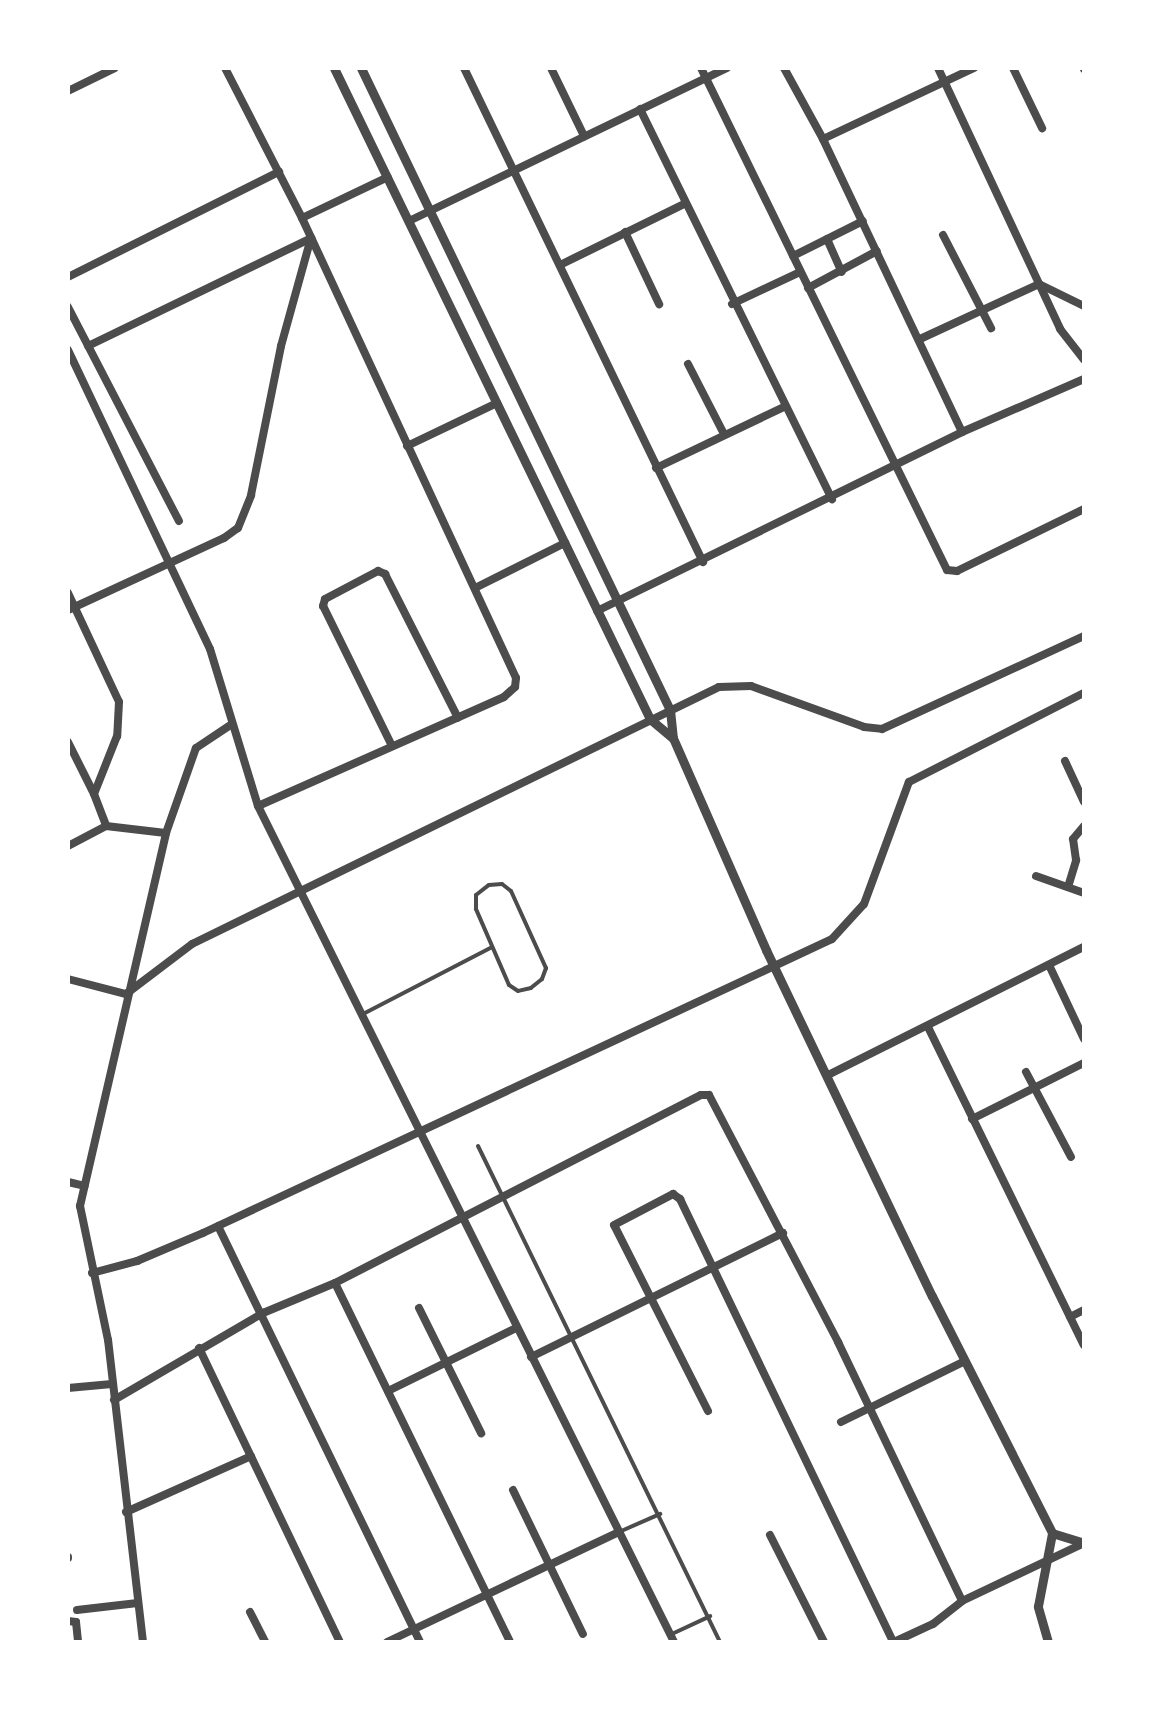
<!DOCTYPE html>
<html>
<head>
<meta charset="utf-8">
<style>
	body { margin:0 }
	#map { position:relative; width:1152px; height:1710px; overflow:hidden; background:#fff; font-family:"Archivo Narrow",sans-serif }
	div>[style] { position:absolute }
	[style*='--x'] { left:calc(var(--x)*1px); top:calc(var(--y)*1px); width:calc(var(--w)*1px); rotate:calc(var(--a)*1deg) }
	.service>* { height:4px; margin:-2px; padding:0 2px; transform-origin:2px; border-radius:2px; background:#4c4c4c }
	.minor>* { height:8px; margin:-4px; padding:0 4px; transform-origin:4px; border-radius:4px; background:#4c4c4c }
	.tertiary>* { height:9px; margin:-4.5px; padding:0 4.5px; transform-origin:4.5px; border-radius:4.5px; background:#4c4c4c }
	span { translate:-50% -50%; white-space:nowrap; text-align:center; line-height:1.15; -webkit-text-stroke:9px #fff; paint-order:stroke }
	.frame { position:absolute; inset:0; border:70px solid #fff; pointer-events:none }
</style>
</head>
<body>
<div id="map">
	<div class="service">
		<i style="--x:502;--y:884;--w:11;--a:38"></i>
		<i style="--x:511;--y:891;--w:85;--a:65.6"></i>
		<i style="--x:546;--y:968;--w:12;--a:110"></i>
		<i style="--x:542;--y:979;--w:14;--a:141"></i>
		<i style="--x:531;--y:988;--w:13;--a:167"></i>
		<i style="--x:518;--y:991;--w:11;--a:-146"></i>
		<i style="--x:509;--y:985;--w:83;--a:-113.5"></i>
		<i style="--x:476;--y:909;--w:14;--a:-90"></i>
		<i style="--x:476;--y:895;--w:16;--a:-38"></i>
		<i style="--x:489;--y:885;--w:13;--a:-4"></i>
		<i style="--x:363;--y:1014;--w:145;--a:-27.4"></i>
		<i style="--x:478;--y:1146;--w:552;--a:63.99"></i>
		<i style="--x:619;--y:1532;--w:45;--a:-23.7"></i>
		<i style="--x:674;--y:1633;--w:40;--a:-25"></i>
	</div>
	<div class="minor">
		<i style="--x:225;--y:68;--w:169;--a:62.8"></i>
		<i style="--x:302;--y:218;--w:507;--a:65.05"></i>
		<i style="--x:516;--y:678;--w:9;--a:96"></i>
		<i style="--x:515;--y:687;--w:15;--a:138"></i>
		<i style="--x:504;--y:697;--w:269;--a:156.1"></i>
		<i style="--x:464;--y:68;--w:549;--a:64.18"></i>
		<i style="--x:551;--y:68;--w:76;--a:64.1"></i>
		<i style="--x:701;--y:68;--w:559;--a:63.89"></i>
		<i style="--x:947;--y:570;--w:10;--a:6"></i>
		<i style="--x:957;--y:571;--w:141;--a:-26"></i>
		<i style="--x:784;--y:68;--w:81;--a:61.2"></i>
		<i style="--x:938;--y:68;--w:288;--a:64.9"></i>
		<i style="--x:1060;--y:329;--w:39;--a:52"></i>
		<i style="--x:1013;--y:68;--w:67;--a:64.2"></i>
		<i style="--x:1084;--y:68;--w:1;--a:90"></i>
		<i style="--x:68;--y:91;--w:52;--a:-26.1"></i>
		<i style="--x:640;--y:109;--w:435;--a:63.8"></i>
		<i style="--x:302;--y:218;--w:95;--a:-25.5"></i>
		<i style="--x:409;--y:221;--w:353;--a:-25.7"></i>
		<i style="--x:625;--y:232;--w:80;--a:64.7"></i>
		<i style="--x:943;--y:235;--w:105;--a:62.7"></i>
		<i style="--x:827;--y:239;--w:36;--a:66"></i>
		<i style="--x:793;--y:256;--w:78;--a:-26.6"></i>
		<i style="--x:560;--y:265;--w:138;--a:-26.2"></i>
		<i style="--x:68;--y:277;--w:236;--a:-26.5"></i>
		<i style="--x:808;--y:288;--w:78;--a:-28.2"></i>
		<i style="--x:732;--y:304;--w:75;--a:-25.2"></i>
		<i style="--x:68;--y:307;--w:241;--a:62.6"></i>
		<i style="--x:920;--y:339;--w:131;--a:-24.8"></i>
		<i style="--x:1039;--y:284;--w:50;--a:26.1"></i>
		<i style="--x:88;--y:346;--w:248;--a:-25.8"></i>
		<i style="--x:68;--y:350;--w:331;--a:64.6"></i>
		<i style="--x:210;--y:649;--w:164;--a:73"></i>
		<i style="--x:258;--y:806;--w:934;--a:63.54"></i>
		<i style="--x:688;--y:364;--w:79;--a:62.8"></i>
		<i style="--x:962;--y:432;--w:324;--a:-115.4"></i>
		<i style="--x:823;--y:139;--w:167;--a:-25.2"></i>
		<i style="--x:407;--y:446;--w:100;--a:-25.5"></i>
		<i style="--x:656;--y:468;--w:142;--a:-25.5"></i>
		<i style="--x:475;--y:588;--w:101;--a:-26.6"></i>
		<i style="--x:68;--y:593;--w:120;--a:64.9"></i>
		<i style="--x:119;--y:702;--w:34;--a:93"></i>
		<i style="--x:117;--y:736;--w:62;--a:111.6"></i>
		<i style="--x:94;--y:794;--w:34;--a:69"></i>
		<i style="--x:68;--y:610;--w:172;--a:-24.8"></i>
		<i style="--x:224;--y:538;--w:17;--a:-36"></i>
		<i style="--x:238;--y:528;--w:35;--a:-68"></i>
		<i style="--x:251;--y:495;--w:152;--a:-78.6"></i>
		<i style="--x:281;--y:346;--w:112;--a:-74.5"></i>
		<i style="--x:597;--y:611;--w:407;--a:-26.1"></i>
		<i style="--x:962;--y:432;--w:133;--a:-23.5"></i>
		<i style="--x:68;--y:742;--w:58;--a:63.4"></i>
		<i style="--x:392;--y:746;--w:156;--a:-116.2"></i>
		<i style="--x:323;--y:606;--w:7;--a:-74"></i>
		<i style="--x:325;--y:599;--w:60;--a:-27.8"></i>
		<i style="--x:378;--y:571;--w:8;--a:23"></i>
		<i style="--x:385;--y:574;--w:161;--a:63.1"></i>
		<i style="--x:1065;--y:761;--w:45;--a:65.1"></i>
		<i style="--x:68;--y:846;--w:43;--a:-27.8"></i>
		<i style="--x:106;--y:826;--w:60;--a:6.7"></i>
		<i style="--x:1036;--y:876;--w:51;--a:19.5"></i>
		<i style="--x:1068;--y:887;--w:28;--a:-73"></i>
		<i style="--x:1076;--y:860;--w:21;--a:-98"></i>
		<i style="--x:1073;--y:839;--w:17;--a:-50"></i>
		<i style="--x:1049;--y:965;--w:82;--a:64.7"></i>
		<i style="--x:68;--y:979;--w:60;--a:14.5"></i>
		<i style="--x:126;--y:994;--w:83;--a:-37.1"></i>
		<i style="--x:192;--y:944;--w:586;--a:-26"></i>
		<i style="--x:719;--y:687;--w:32;--a:-2"></i>
		<i style="--x:751;--y:686;--w:120;--a:19.9"></i>
		<i style="--x:864;--y:727;--w:18;--a:6"></i>
		<i style="--x:882;--y:729;--w:222;--a:-24.7"></i>
		<i style="--x:928;--y:1027;--w:354;--a:63.9"></i>
		<i style="--x:1026;--y:1072;--w:96;--a:62.1"></i>
		<i style="--x:828;--y:1075;--w:286;--a:-26.6"></i>
		<i style="--x:972;--y:1119;--w:125;--a:-26.6"></i>
		<i style="--x:68;--y:1182;--w:17;--a:13"></i>
		<i style="--x:218;--y:1226;--w:462;--a:64.1"></i>
		<i style="--x:92;--y:1273;--w:47;--a:-14.9"></i>
		<i style="--x:137;--y:1261;--w:72;--a:-23"></i>
		<i style="--x:203;--y:1233;--w:694;--a:-25.05"></i>
		<i style="--x:832;--y:939;--w:47;--a:-47.6"></i>
		<i style="--x:864;--y:904;--w:130;--a:-69.8"></i>
		<i style="--x:909;--y:782;--w:196;--a:-27"></i>
		<i style="--x:335;--y:1283;--w:399;--a:64"></i>
		<i style="--x:419;--y:1308;--w:140;--a:63.6"></i>
		<i style="--x:1070;--y:1317;--w:16;--a:-27"></i>
		<i style="--x:199;--y:1348;--w:326;--a:64.4"></i>
		<i style="--x:531;--y:1357;--w:281;--a:-26.2"></i>
		<i style="--x:68;--y:1388;--w:44;--a:-5.2"></i>
		<i style="--x:388;--y:1391;--w:143;--a:-26.2"></i>
		<i style="--x:114;--y:1400;--w:173;--a:-30.3"></i>
		<i style="--x:263;--y:1313;--w:78;--a:-22.6"></i>
		<i style="--x:335;--y:1283;--w:411;--a:-27.2"></i>
		<i style="--x:701;--y:1095;--w:8;--a:0"></i>
		<i style="--x:709;--y:1095;--w:279;--a:62.4"></i>
		<i style="--x:838;--y:1342;--w:287;--a:64.4"></i>
		<i style="--x:708;--y:1411;--w:208;--a:-116.8"></i>
		<i style="--x:614;--y:1225;--w:67;--a:-27.7"></i>
		<i style="--x:673;--y:1194;--w:9;--a:36"></i>
		<i style="--x:680;--y:1199;--w:492;--a:64.3"></i>
		<i style="--x:841;--y:1422;--w:138;--a:-26.2"></i>
		<i style="--x:513;--y:1490;--w:160;--a:64.1"></i>
		<i style="--x:126;--y:1512;--w:137;--a:-24.1"></i>
		<i style="--x:770;--y:1535;--w:120;--a:63.2"></i>
		<i style="--x:68;--y:1557;--w:1;--a:90"></i>
		<i style="--x:77;--y:1610;--w:61;--a:-6.5"></i>
		<i style="--x:250;--y:1612;--w:34;--a:63"></i>
		<i style="--x:68;--y:1621;--w:8;--a:7"></i>
		<i style="--x:76;--y:1622;--w:20;--a:84"></i>
		<i style="--x:143;--y:1642;--w:304;--a:-96.6"></i>
		<i style="--x:108;--y:1340;--w:137;--a:-101.8"></i>
		<i style="--x:80;--y:1206;--w:383;--a:-77"></i>
		<i style="--x:166;--y:833;--w:90;--a:-70.6"></i>
		<i style="--x:196;--y:748;--w:43;--a:-33.7"></i>
		<i style="--x:387;--y:1642;--w:257;--a:-25.4"></i>
		<i style="--x:894;--y:1642;--w:43;--a:-24.8"></i>
		<i style="--x:933;--y:1624;--w:37;--a:-38"></i>
		<i style="--x:962;--y:1601;--w:135;--a:-25.4"></i>
	</div>
	<div class="tertiary">
		<i style="--x:334;--y:68;--w:724;--a:64.11"></i>
		<i style="--x:650;--y:719;--w:30;--a:40"></i>
		<i style="--x:361;--y:68;--w:712;--a:64.3"></i>
		<i style="--x:670;--y:710;--w:28;--a:84"></i>
		<i style="--x:673;--y:738;--w:232;--a:66.3"></i>
		<i style="--x:766;--y:950;--w:384;--a:64.4"></i>
		<i style="--x:932;--y:1296;--w:266;--a:63.1"></i>
		<i style="--x:1052;--y:1533;--w:34;--a:17"></i>
		<i style="--x:1048;--y:1642;--w:37;--a:-106"></i>
		<i style="--x:1038;--y:1606;--w:74;--a:-79.1"></i>
	</div>
	<div class="frame"></div>
</div>
</body>
</html>
